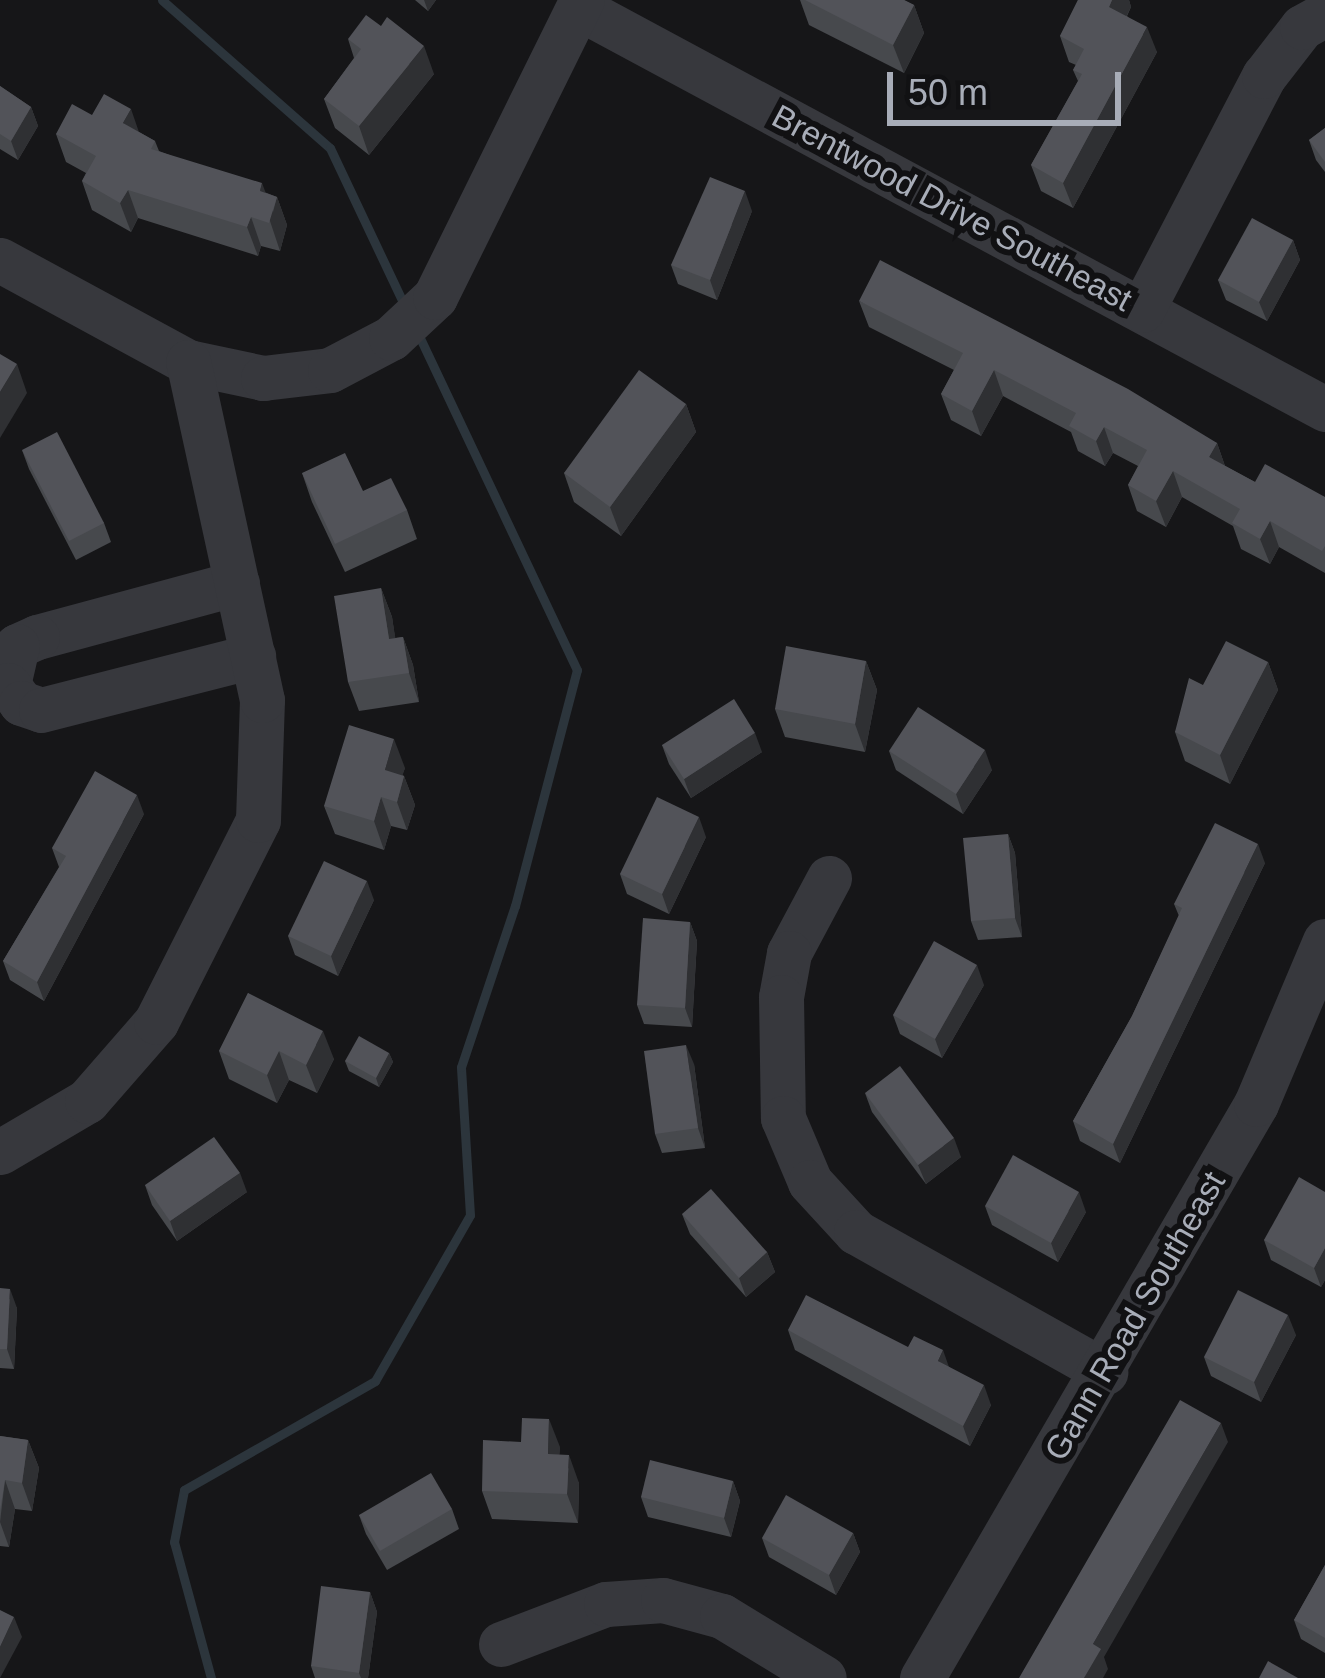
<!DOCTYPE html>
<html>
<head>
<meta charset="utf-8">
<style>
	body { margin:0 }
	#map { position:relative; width:1325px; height:1678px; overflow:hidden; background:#161618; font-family:Arial,sans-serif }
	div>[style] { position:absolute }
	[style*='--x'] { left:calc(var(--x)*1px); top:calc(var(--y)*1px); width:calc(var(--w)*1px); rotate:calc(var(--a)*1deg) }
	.stream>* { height:9px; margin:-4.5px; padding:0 4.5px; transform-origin:4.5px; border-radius:4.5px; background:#2c353c }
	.minor>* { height:45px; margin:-22.5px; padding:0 22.5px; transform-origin:22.5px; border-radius:22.5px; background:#37383d }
	.wall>* { inset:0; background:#47494d }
	.shaded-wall>* { inset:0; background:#2f3033 }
	.building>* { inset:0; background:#525359 }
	span { translate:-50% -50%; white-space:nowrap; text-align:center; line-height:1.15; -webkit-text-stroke:12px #111113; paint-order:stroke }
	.street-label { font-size:33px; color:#a8adb8 }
	.scale { position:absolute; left:887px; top:72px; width:234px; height:54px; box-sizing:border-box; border:6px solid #a8adb8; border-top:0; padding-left:15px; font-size:36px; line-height:42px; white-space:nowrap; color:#a8adb8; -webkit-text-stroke:9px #111113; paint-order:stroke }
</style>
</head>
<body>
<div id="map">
	<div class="stream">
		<i style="--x:162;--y:0;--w:224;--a:41.4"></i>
		<i style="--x:330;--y:148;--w:178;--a:64.7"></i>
		<i style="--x:211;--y:1678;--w:141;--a:-105.2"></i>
		<i style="--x:174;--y:1542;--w:53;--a:-79.1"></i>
		<i style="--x:184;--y:1490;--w:220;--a:-29.7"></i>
		<i style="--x:375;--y:1381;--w:191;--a:-60.2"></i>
		<i style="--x:470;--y:1215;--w:148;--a:-93.5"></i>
		<i style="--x:461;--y:1067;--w:170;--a:-71.5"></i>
		<i style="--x:515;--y:906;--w:244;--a:-75.3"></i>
		<i style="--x:577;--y:670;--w:376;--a:-115.3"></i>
	</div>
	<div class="minor">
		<i style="--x:579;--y:8;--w:847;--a:28.26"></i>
		<i style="--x:0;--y:260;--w:214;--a:28.5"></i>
		<i style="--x:188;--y:362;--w:77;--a:12"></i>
		<i style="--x:263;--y:378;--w:67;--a:-6.8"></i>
		<i style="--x:330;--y:370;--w:69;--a:-27.7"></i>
		<i style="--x:391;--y:338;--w:60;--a:-43"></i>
		<i style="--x:435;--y:297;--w:331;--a:-63.7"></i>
		<i style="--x:1142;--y:310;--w:264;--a:-62.5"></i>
		<i style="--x:1264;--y:76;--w:62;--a:-52.2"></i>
		<i style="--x:1302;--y:27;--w:26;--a:-29"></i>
		<i style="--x:237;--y:583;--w:207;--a:164.9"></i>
		<i style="--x:37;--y:637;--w:22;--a:156"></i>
		<i style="--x:17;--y:646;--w:40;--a:103"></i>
		<i style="--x:8;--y:685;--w:22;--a:54"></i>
		<i style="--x:21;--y:703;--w:21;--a:19"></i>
		<i style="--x:41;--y:710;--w:219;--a:-14.3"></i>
		<i style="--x:829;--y:878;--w:85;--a:118.1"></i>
		<i style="--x:789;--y:953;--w:45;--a:100.3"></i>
		<i style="--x:781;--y:997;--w:121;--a:89.1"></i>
		<i style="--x:783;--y:1118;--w:69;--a:67.1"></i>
		<i style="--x:810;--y:1182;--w:68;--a:47.4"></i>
		<i style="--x:856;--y:1232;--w:286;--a:29.3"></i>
		<i style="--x:0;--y:1152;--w:101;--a:-30.4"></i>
		<i style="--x:87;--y:1101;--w:105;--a:-48.9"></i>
		<i style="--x:156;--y:1022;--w:226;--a:-63.2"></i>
		<i style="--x:258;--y:820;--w:120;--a:-88.1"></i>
		<i style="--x:262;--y:700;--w:346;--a:-102.3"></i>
		<i style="--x:501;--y:1644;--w:112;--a:-20.9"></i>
		<i style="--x:606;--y:1604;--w:57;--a:-4"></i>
		<i style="--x:663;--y:1600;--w:61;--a:15.2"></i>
		<i style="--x:722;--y:1616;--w:119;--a:31.3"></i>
		<i style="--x:922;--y:1678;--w:664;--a:-59.81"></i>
		<i style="--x:1256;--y:1104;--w:177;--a:-67.1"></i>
	</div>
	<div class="wall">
		<i style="clip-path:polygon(415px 0,436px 0,428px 11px)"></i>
		<i style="clip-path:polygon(800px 0,904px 0,914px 5px,924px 33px,904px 73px,809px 25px)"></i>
		<i style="clip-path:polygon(1078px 0,1129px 0,1131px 7px,1127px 16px,1157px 52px,1073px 208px,1041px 191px,1031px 165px,1078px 81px,1073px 70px,1076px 65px,1069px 62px,1060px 36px)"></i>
		<i style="clip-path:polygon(348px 39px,434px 74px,369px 155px,335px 128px,324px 99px,354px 58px)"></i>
		<i style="clip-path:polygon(0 86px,31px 107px,38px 126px,18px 160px,0 149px)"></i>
		<i style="clip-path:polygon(92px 115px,139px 132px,155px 141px,159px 151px,277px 197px,287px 225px,280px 251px,261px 246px,258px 256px,138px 218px,131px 232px,92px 210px,82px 181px,86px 173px,66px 162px,56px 134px)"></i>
		<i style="clip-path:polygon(1325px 128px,1325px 172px,1316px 160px,1309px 140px)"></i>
		<i style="clip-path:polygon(752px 211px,717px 300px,678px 284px,671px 265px)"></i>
		<i style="clip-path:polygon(1293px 240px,1300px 260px,1267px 321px,1226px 300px,1218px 280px)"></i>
		<i style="clip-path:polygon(859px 301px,1217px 443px,1225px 466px,1255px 482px,1325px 497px,1325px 573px,1279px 547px,1270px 564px,1241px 549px,1233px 526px,1182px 497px,1166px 527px,1137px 511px,1128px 485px,1138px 466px,1113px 453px,1105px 466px,1078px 451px,1071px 432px,1003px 396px,981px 436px,951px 420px,941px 394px,954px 370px,869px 327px)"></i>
		<i style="clip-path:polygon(686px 404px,696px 432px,621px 536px,574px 502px,564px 473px)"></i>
		<i style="clip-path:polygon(22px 450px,104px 523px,111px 542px,76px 560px,29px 469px)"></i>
		<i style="clip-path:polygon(302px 473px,363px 491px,407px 510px,417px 539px,345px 572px,312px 502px)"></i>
		<i style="clip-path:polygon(381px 588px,392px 617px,395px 638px,403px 637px,413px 665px,419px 702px,359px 711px,348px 682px)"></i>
		<i style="clip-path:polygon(866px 661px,877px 690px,865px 752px,785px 737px,775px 709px)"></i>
		<i style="clip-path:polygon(1268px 662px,1278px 690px,1230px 784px,1185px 761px,1175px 732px,1203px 685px)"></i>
		<i style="clip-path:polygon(662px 745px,762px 752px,691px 798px,669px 764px)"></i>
		<i style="clip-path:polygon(889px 751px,992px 770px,963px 814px,896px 770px)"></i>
		<i style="clip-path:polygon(405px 768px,402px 775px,404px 776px,415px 805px,407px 830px,391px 826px,384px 850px,335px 834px,324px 806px)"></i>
		<i style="clip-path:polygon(144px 814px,44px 1001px,10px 980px,3px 961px,59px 867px,52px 848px)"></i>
		<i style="clip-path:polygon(1008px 834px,1015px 853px,1022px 937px,978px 940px,971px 921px)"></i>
		<i style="clip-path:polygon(706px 837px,669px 914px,627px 894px,620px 874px)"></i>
		<i style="clip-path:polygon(1265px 863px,1120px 1163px,1080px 1141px,1073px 1121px,1132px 1016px,1179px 916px,1174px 904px)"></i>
		<i style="clip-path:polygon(374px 900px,338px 976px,295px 955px,288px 936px)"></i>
		<i style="clip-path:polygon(690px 922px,697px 941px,692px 1027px,644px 1024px,637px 1005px)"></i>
		<i style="clip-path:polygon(984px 985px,942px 1058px,900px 1034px,893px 1015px)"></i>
		<i style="clip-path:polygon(248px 993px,334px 1059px,317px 1093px,289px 1080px,277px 1103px,229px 1079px,219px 1051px)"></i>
		<i style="clip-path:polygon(389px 1053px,393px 1062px,379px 1087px,349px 1071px,345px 1061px)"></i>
		<i style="clip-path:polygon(694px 1064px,705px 1148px,662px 1153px,655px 1134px)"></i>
		<i style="clip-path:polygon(865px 1093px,961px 1157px,926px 1184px,872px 1112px)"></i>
		<i style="clip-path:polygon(145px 1185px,247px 1192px,177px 1241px,152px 1205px)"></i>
		<i style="clip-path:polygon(1325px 1192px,1325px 1280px,1321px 1287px,1271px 1260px,1264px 1240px)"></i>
		<i style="clip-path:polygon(985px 1206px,1086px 1212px,1058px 1262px,992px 1225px)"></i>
		<i style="clip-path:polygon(682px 1214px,767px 1252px,775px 1272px,746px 1297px,690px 1234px)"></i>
		<i style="clip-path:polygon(0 1288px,17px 1308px,14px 1369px,0 1368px)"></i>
		<i style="clip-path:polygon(788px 1330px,949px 1367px,991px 1405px,970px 1446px,795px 1350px)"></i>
		<i style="clip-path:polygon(1296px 1335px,1261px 1402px,1211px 1376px,1204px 1357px)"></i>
		<i style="clip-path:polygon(0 1436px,28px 1440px,39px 1468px,32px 1511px,15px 1509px,9px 1547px,0 1546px)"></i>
		<i style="clip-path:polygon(560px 1447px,559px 1455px,579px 1483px,578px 1523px,492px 1519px,482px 1491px)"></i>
		<i style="clip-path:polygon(733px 1481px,740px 1501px,731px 1537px,648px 1517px,641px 1497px)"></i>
		<i style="clip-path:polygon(452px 1509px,459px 1529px,387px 1570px,366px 1534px,359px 1515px)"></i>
		<i style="clip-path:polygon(853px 1533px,860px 1552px,836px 1595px,769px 1557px,762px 1538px)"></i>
		<i style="clip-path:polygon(1325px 1565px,1325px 1653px,1301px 1639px,1294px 1620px)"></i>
		<i style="clip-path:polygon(370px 1592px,377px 1612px,368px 1678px,315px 1678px,311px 1666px)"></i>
	</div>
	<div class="shaded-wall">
		<i style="clip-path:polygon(424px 0,436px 0,428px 11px)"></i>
		<i style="clip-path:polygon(1112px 0,1129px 0,1131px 7px,1118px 33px,1109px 7px)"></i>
		<i style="clip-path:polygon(914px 5px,924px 33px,904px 73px,893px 45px)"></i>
		<i style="clip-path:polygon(1147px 27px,1157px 52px,1073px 208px,1063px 183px)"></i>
		<i style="clip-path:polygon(424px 46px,434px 74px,369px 155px,359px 126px)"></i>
		<i style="clip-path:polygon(31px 107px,38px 126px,18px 160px,11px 141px)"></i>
		<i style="clip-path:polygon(131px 109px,141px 138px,123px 123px)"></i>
		<i style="clip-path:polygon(262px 183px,273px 212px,277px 197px,287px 225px,280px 251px,260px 191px)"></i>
		<i style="clip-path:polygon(128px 190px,138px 218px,131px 232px,120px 203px)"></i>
		<i style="clip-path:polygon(745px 191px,752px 211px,717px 300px,710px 280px)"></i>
		<i style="clip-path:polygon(251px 217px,261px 246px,258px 256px,247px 227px)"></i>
		<i style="clip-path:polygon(1293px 240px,1300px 260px,1267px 321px,1259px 302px)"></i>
		<i style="clip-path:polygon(17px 364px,27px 393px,0 438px,0 392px)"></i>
		<i style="clip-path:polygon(994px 370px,1003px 396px,981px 436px,972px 411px)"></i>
		<i style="clip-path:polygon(686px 404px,696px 432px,621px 536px,610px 507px)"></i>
		<i style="clip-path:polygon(1104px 427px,1113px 453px,1105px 466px,1096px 441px)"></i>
		<i style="clip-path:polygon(1217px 443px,1226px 469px,1209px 457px)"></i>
		<i style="clip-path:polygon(1173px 471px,1182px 497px,1166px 527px,1156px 501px)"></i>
		<i style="clip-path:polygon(1270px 521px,1279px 547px,1270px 564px,1260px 539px)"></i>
		<i style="clip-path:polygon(381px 588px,392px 617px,400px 667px,389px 639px)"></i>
		<i style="clip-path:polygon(403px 637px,413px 665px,419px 702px,409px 673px)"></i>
		<i style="clip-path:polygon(866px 661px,877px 690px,865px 752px,855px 724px)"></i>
		<i style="clip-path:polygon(1268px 662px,1278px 690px,1230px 784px,1220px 755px)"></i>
		<i style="clip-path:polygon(755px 733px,762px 752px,691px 798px,684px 779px)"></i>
		<i style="clip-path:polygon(394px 739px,405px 768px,395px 798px,385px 770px)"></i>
		<i style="clip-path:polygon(985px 750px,992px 770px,963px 814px,956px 794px)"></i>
		<i style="clip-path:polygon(404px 776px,415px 805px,407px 830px,397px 802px)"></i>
		<i style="clip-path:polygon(137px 795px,144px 814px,44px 1001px,37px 982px)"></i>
		<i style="clip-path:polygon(381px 797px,391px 826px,384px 850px,374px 821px)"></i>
		<i style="clip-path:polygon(699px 817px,706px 837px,669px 914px,662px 894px)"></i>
		<i style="clip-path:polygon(1008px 834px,1015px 853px,1022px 937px,1015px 918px)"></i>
		<i style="clip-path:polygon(1258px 844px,1265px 863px,1120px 1163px,1113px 1144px)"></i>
		<i style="clip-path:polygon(367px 881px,374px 900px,338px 976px,331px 956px)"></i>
		<i style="clip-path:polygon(690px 922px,697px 941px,692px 1027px,685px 1008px)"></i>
		<i style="clip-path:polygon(977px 965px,984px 985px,942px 1058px,935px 1039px)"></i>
		<i style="clip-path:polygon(323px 1031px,334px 1059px,317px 1093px,306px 1065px)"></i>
		<i style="clip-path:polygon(686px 1045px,694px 1064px,705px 1148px,698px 1128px)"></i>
		<i style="clip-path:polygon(279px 1051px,289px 1080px,277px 1103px,267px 1075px)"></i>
		<i style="clip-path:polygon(389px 1053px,393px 1062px,379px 1087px,376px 1078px)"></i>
		<i style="clip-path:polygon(954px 1138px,961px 1157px,926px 1184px,918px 1165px)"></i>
		<i style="clip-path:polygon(240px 1173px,247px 1192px,177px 1241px,170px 1221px)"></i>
		<i style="clip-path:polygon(1079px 1192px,1086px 1212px,1058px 1262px,1051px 1243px)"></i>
		<i style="clip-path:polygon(1325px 1248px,1325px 1280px,1321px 1287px,1314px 1268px)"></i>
		<i style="clip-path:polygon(767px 1252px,775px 1272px,746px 1297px,739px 1278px)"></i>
		<i style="clip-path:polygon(10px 1289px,17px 1308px,14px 1369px,7px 1349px)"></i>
		<i style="clip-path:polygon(1288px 1315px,1296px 1335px,1261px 1402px,1254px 1382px)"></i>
		<i style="clip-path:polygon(943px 1350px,950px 1370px,938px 1361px)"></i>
		<i style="clip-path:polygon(984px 1385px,991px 1405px,970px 1446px,963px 1426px)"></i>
		<i style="clip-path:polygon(549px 1419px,560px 1447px,558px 1483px,548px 1454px)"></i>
		<i style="clip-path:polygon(1221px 1423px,1228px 1442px,1104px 1657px,1108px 1669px,1103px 1678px,1084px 1678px,1093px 1644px)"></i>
		<i style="clip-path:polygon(28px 1440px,39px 1468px,32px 1511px,22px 1483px)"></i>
		<i style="clip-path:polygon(569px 1455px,579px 1483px,578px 1523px,567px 1494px)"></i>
		<i style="clip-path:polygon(5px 1480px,15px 1509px,9px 1547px,0 1522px)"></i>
		<i style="clip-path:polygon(733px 1481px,740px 1501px,731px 1537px,724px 1518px)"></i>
		<i style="clip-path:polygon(853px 1533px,860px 1552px,836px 1595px,829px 1575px)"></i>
		<i style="clip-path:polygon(370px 1592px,377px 1612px,368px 1678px,361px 1678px,359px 1673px)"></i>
		<i style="clip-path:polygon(14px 1617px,22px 1637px,0 1678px,0 1647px)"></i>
	</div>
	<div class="building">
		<i style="clip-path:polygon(805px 0,904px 0,914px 5px,893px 45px)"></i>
		<i style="clip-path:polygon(1078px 0,1112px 0,1109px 7px,1147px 27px,1063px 183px,1031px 165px,1082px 74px,1073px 70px,1084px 49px,1060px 36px)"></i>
		<i style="clip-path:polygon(366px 15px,381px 26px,387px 17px,424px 46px,359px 126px,324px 99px,361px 49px,348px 39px)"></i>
		<i style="clip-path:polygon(0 86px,31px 107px,11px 141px,0 134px)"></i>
		<i style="clip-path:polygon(104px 94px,131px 109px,123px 123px,155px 141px,151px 149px,262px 183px,260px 191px,277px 197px,269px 223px,251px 217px,247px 227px,128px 190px,120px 203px,82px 181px,96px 156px,56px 134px,72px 104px,92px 115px)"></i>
		<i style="clip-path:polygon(1325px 128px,1325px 162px,1309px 140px)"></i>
		<i style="clip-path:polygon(710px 177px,745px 191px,710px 280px,671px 265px)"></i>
		<i style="clip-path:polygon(1252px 218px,1293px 240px,1259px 302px,1218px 280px)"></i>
		<i style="clip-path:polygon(880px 260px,1128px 389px,1217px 443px,1209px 457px,1255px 482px,1265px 464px,1325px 497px,1325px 546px,1322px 551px,1270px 521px,1260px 539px,1232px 523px,1240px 509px,1173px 471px,1156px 501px,1128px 485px,1147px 450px,1104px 427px,1096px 441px,1069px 426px,1076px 413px,994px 370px,972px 411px,941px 394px,963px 353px,859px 301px)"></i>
		<i style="clip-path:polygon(0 354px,17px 364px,0 392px)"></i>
		<i style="clip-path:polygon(639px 370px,686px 404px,610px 507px,564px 473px)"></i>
		<i style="clip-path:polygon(57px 432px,104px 523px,69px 541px,22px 450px)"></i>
		<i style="clip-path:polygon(345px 453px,363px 491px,391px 478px,407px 510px,335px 544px,302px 473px)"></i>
		<i style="clip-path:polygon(381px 588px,389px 639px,403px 637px,409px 673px,348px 682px,334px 596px)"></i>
		<i style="clip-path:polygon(1226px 641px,1268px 662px,1220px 755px,1175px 732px,1189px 678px,1203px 685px)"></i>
		<i style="clip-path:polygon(786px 646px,866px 661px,855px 724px,775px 709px)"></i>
		<i style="clip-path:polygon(734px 699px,755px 733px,684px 779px,662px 745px)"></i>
		<i style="clip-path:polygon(918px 707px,985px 750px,956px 794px,889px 751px)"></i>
		<i style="clip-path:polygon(349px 725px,394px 739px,385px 770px,404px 776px,397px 802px,381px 797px,374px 821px,324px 806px)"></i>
		<i style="clip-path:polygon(95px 771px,137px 795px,37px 982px,3px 961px,66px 856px,52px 848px)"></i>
		<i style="clip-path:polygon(657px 797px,699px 817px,662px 894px,620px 874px)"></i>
		<i style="clip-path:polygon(1215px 823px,1258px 844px,1113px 1144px,1073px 1121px,1132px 1016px,1182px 908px,1174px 904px)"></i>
		<i style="clip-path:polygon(1008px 834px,1015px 918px,971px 921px,963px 838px)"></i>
		<i style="clip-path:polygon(324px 861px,367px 881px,331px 956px,288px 936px)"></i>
		<i style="clip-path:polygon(643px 918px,690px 922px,685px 1008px,637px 1005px)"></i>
		<i style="clip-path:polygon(934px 941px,977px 965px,935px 1039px,893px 1015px)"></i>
		<i style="clip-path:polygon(248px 993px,323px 1031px,306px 1065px,279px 1051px,267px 1075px,219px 1051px)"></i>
		<i style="clip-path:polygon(359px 1036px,389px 1053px,376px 1078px,345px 1061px)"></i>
		<i style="clip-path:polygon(686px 1045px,698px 1128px,655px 1134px,644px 1051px)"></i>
		<i style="clip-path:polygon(900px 1066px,954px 1138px,918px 1165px,865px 1093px)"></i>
		<i style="clip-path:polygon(214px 1137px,240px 1173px,170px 1221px,145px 1185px)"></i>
		<i style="clip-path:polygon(1013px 1155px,1079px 1192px,1051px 1243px,985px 1206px)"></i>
		<i style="clip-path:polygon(1299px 1177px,1325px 1192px,1325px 1248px,1314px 1268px,1264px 1240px)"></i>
		<i style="clip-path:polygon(711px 1189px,767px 1252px,739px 1278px,682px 1214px)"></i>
		<i style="clip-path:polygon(0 1288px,10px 1289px,7px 1349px,0 1349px)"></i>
		<i style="clip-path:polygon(1238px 1290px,1288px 1315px,1254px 1382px,1204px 1357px)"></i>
		<i style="clip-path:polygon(806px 1295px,908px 1347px,914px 1336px,943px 1350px,938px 1361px,984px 1385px,963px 1426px,788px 1330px)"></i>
		<i style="clip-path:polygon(1180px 1400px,1221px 1423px,1093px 1644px,1101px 1649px,1084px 1678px,1019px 1678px)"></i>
		<i style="clip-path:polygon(522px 1418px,549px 1419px,548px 1454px,569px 1455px,567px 1494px,482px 1491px,483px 1440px,521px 1442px)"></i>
		<i style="clip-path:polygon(0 1436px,28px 1440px,22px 1483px,5px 1480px,0 1511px)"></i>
		<i style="clip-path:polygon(650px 1460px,733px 1481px,724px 1518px,641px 1497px)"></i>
		<i style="clip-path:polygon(431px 1473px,452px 1509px,380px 1551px,359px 1515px)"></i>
		<i style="clip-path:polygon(786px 1495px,853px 1533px,829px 1575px,762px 1538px)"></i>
		<i style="clip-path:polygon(1325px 1565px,1325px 1638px,1294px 1620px)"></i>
		<i style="clip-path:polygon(321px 1586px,370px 1592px,359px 1673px,311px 1666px)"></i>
		<i style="clip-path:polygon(0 1610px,14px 1617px,0 1647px)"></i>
		<i style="clip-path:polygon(1268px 1661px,1298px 1678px,1259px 1678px)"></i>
	</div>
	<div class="street-label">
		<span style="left:952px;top:208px;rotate:28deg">Brentwood Drive Southeast</span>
		<span style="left:1135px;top:1316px;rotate:-60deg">Gann Road Southeast</span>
	</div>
	<div class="scale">50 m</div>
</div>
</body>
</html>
